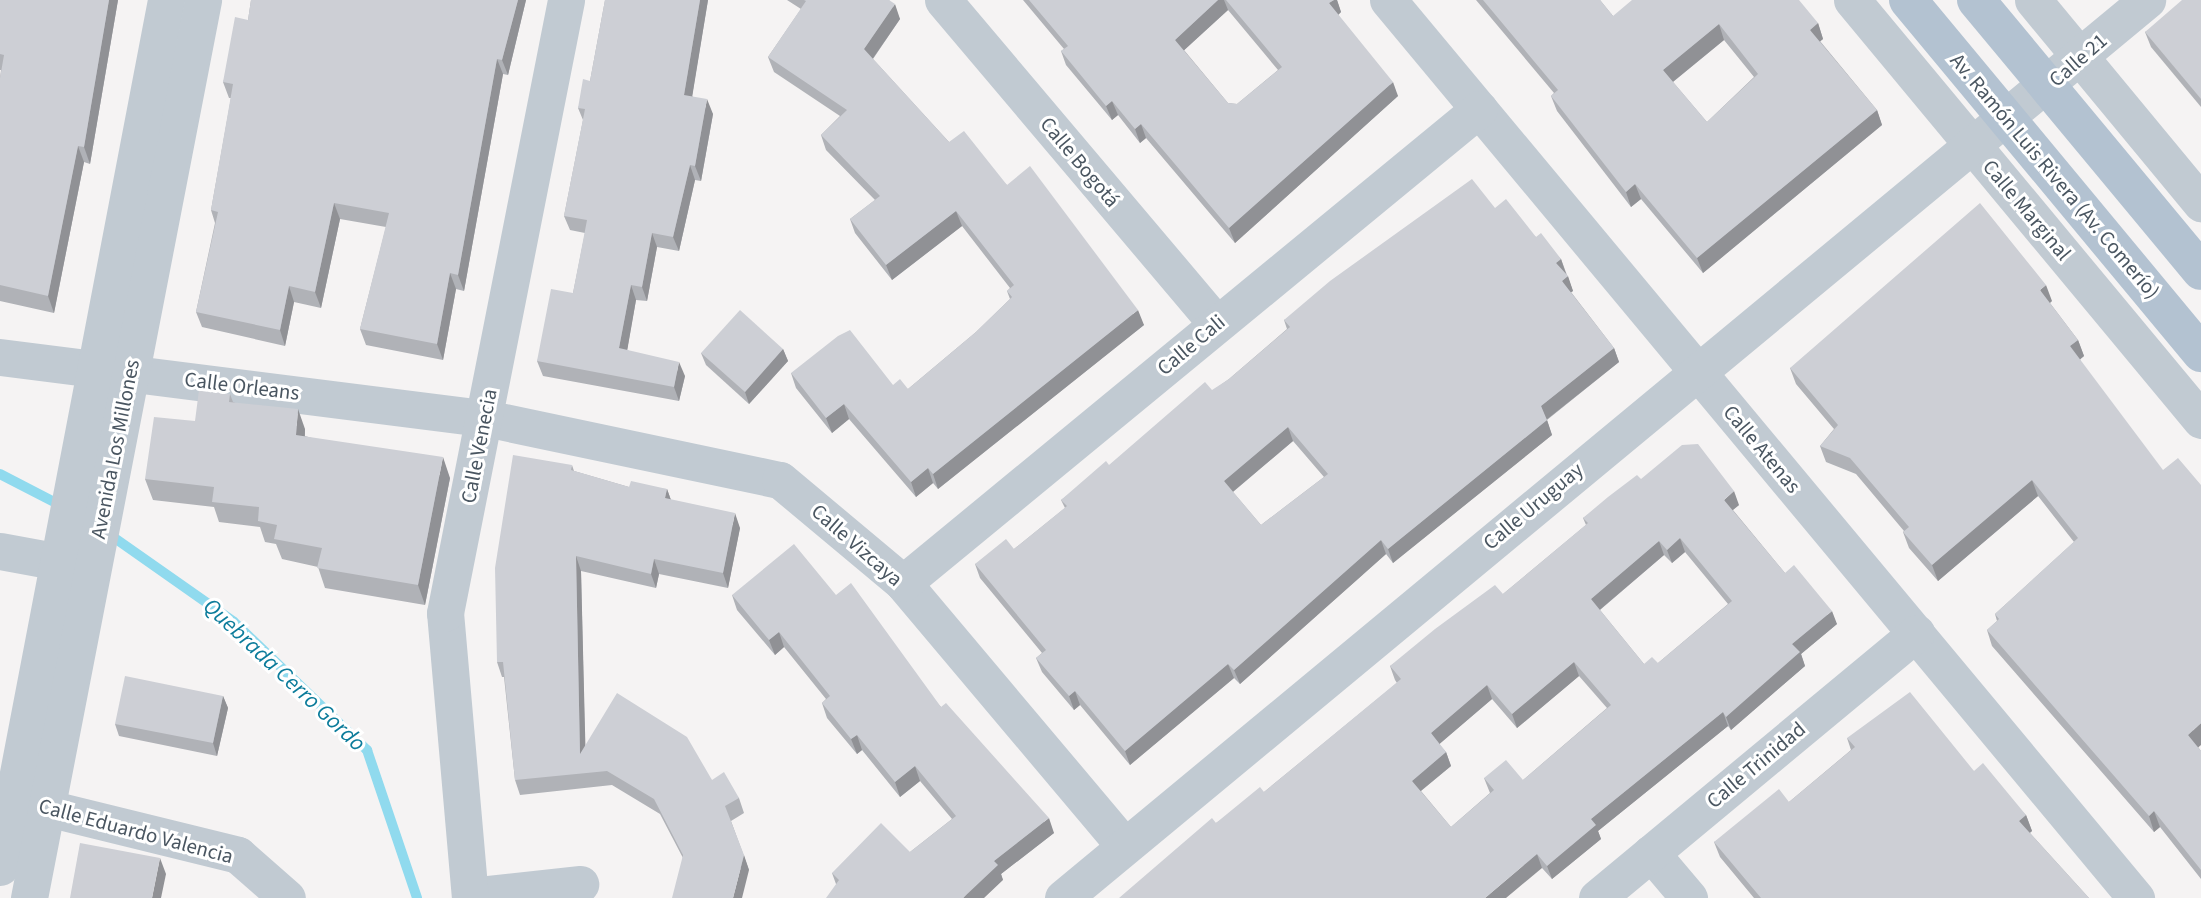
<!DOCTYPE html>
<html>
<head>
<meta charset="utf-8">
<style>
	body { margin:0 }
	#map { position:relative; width:2201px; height:898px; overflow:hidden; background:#f5f3f3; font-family:"Source Sans 3",sans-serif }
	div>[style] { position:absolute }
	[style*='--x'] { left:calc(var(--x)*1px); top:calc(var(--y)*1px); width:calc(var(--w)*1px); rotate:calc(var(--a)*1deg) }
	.stream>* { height:10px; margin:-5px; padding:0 5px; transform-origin:5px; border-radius:5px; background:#90daee }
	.minor>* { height:37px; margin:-18.5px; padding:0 18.5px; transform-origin:18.5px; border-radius:18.5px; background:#c1cad2 }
	.major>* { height:38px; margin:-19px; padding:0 19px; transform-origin:19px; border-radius:19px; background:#b3c2d1 }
	.wall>* { inset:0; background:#b0b2b7 }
	.shaded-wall>* { inset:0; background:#909195 }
	.building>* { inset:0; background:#cdcfd5 }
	span { translate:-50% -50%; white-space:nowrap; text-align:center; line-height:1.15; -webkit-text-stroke:6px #fff; paint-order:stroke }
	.street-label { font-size:21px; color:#4a5661 }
	.water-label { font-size:23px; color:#0c7c9b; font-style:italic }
</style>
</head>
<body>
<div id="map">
	<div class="stream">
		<i style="--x:0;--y:474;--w:70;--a:27.3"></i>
		<i style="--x:106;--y:532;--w:156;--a:35.1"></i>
		<i style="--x:234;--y:622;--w:185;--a:43.9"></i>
		<i style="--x:367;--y:750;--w:156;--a:71.3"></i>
	</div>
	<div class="minor">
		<i style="--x:943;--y:0;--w:424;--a:49.8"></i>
		<i style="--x:1388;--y:0;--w:1169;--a:50.21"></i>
		<i style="--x:1852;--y:0;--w:546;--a:50.28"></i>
		<i style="--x:2033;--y:0;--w:264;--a:50.4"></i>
		<i style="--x:0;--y:357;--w:489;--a:7.2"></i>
		<i style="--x:485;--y:418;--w:301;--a:11.9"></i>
		<i style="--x:780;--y:480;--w:160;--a:39.9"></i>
		<i style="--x:903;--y:583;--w:343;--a:49.9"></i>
		<i style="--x:0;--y:551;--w:83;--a:10.4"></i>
		<i style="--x:903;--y:583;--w:746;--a:-39.45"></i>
		<i style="--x:23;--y:802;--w:221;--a:13.8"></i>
		<i style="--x:238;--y:855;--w:65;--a:41.3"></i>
		<i style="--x:1651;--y:853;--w:59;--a:49.8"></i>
		<i style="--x:0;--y:867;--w:883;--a:-79.16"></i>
		<i style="--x:470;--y:896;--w:111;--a:-6.2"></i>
		<i style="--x:29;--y:898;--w:915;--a:-79.03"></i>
		<i style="--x:470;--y:898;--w:286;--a:-95"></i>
		<i style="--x:445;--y:613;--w:625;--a:-78.83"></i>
		<i style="--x:1063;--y:898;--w:1408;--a:-39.64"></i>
		<i style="--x:1597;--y:898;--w:415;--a:-39.7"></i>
	</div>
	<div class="major">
		<i style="--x:1908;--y:0;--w:459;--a:50.3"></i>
		<i style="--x:1976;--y:0;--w:352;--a:50.3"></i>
	</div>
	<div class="wall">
		<i style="clip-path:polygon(0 0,118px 0,90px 164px,84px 162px,54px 313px,0 301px,0 78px,1px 70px,0 70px)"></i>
		<i style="clip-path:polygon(251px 0,526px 0,508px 75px,503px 74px,464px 291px,456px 289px,443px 360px,366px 345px,360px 329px,386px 227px,340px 219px,321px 308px,294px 302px,285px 346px,202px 327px,196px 312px,215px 223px,211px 210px,231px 98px,229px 98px,223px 82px,248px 20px)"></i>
		<i style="clip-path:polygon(605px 0,708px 0,692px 96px,713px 114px,701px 181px,695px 180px,679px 251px,657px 247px,647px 301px,636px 300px,627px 350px,685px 376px,679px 401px,543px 376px,537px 361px,573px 293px,585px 233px,570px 230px,564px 216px,583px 120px,578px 108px,590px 81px)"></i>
		<i style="clip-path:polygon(787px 0,889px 0,900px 19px,873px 59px,949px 142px,1007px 185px,1144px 325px,938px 489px,933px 483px,916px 497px,849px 419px,832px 433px,796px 388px,791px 373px,893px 385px,908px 389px,976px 332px,1010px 299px,1007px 291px,1010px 288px,962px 226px,892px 280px,855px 233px,850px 219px,875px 200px,826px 150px,821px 135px,840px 116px,774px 72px,768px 57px,801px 9px)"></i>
		<i style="clip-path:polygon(evenodd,1023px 0,1337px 0,1341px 12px,1338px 15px,1398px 96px,1235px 243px,1146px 138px,1140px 143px,1118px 115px,1112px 120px,1066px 65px,1061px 51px,1064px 49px,1023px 0,1228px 10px,1278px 70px,1237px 104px,1228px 103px,1184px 50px,1228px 10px)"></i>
		<i style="clip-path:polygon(evenodd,1476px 0,1600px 0,1613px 16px,1818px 23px,1823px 39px,1820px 41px,1877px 110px,1882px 125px,1703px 273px,1641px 199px,1631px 207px,1557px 111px,1551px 96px,1554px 93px,1476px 0,1724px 40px,1754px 77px,1707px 122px,1673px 82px,1724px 40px)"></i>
		<i style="clip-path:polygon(2201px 0,2201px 107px,2151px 47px,2145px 32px)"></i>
		<i style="clip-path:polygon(evenodd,1495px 208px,1536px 237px,1561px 259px,1573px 291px,1571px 292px,1614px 348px,1619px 362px,1547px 420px,1552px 435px,1393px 563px,1386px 554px,1240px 684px,1234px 678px,1130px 765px,1080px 705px,1074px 710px,1042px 672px,1036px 658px,1042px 653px,980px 578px,975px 564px,1014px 549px,1065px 508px,1061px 500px,1229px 379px,1287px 329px,1284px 320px,1495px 208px,1293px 441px,1324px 477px,1261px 525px,1233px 492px,1293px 441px)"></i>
		<i style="clip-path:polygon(2052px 301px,2050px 303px,2078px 340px,2084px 356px,2080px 359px,2198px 747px,2201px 751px,2201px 879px,2160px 827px,2154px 832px,1992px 646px,1987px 630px,1997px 621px,1995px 614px,2074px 542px,2038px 496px,1938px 581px,1909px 548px,1903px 532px,1904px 531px,1856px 474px,1826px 462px,1820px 446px,1834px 429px,1796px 384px,1790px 368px)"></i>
		<i style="clip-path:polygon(783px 349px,788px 361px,749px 404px,706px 365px,701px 353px)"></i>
		<i style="clip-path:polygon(230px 394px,233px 402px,305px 429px,305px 436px,450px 478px,425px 605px,325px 588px,318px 567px,282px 559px,276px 544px,265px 542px,260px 527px,219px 522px,214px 507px,153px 500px,145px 479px,195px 421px)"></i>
		<i style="clip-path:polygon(572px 465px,574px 471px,629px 487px,667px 489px,671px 500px,740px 528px,728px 588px,659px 574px,656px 588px,581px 571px,585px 746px,712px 780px,739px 798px,744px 813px,731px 821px,749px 870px,683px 858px,660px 814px,612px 785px,520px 795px,515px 780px,504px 677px,502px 677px,497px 662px)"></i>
		<i style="clip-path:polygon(evenodd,1641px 479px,1739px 505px,1733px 510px,1785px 573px,1837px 624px,1801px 654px,1805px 666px,1731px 730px,1728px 726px,1598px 831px,1601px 839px,1552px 879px,1542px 868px,1216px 823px,1264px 792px,1397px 683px,1395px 680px,1390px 666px,1503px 594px,1586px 525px,1583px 518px,1641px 479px,1685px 552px,1728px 604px,1658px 663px,1644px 664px,1600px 610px,1664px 555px,1672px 563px,1685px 552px,1641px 479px,1579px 676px,1607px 708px,1523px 780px,1484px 778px,1490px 793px,1451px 827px,1421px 791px,1451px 766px,1446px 752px,1439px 744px,1492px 699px,1517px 728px,1579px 676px)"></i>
		<i style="clip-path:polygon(732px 595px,836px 595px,941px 707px,1054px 833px,1001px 874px,1003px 880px,836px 884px,832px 873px,910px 852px,952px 819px,920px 781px,900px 797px,862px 750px,857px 754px,827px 718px,822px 703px,826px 699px,784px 647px,775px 655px,737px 610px)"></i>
		<i style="clip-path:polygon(223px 696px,228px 708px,217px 756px,119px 736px,115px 724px)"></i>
		<i style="clip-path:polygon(1847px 738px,1974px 771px,2026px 815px,2032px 831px,2030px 833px,2089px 898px,1754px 898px,1720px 857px,1714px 842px,1789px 802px,1851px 750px)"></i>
	</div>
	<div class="shaded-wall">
		<i style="clip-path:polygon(109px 0,118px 0,90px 164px,84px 147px)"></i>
		<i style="clip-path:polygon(518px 0,526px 0,508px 75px,502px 60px)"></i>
		<i style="clip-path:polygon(700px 0,708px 0,690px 110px,684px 95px)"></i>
		<i style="clip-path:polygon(1218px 0,1224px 0,1228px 10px,1180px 54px,1175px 40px)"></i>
		<i style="clip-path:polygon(1334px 0,1337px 0,1341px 12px,1335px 18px,1329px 3px)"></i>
		<i style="clip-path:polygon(895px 4px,900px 19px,869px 64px,864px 49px)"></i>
		<i style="clip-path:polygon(1818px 23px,1823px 39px,1816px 45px,1810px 30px)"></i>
		<i style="clip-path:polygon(1719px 24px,1724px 40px,1669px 85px,1663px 70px)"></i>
		<i style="clip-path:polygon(497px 59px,503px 74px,464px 291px,458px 275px)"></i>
		<i style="clip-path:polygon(1393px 82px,1398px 96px,1235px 243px,1229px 228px)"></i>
		<i style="clip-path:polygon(707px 99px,713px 114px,701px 181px,695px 166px)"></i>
		<i style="clip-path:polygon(1112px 101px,1118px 115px,1112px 120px,1106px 106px)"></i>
		<i style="clip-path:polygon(1877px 110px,1882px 125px,1703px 273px,1697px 258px)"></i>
		<i style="clip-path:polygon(1141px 124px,1146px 138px,1140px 143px,1135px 129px)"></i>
		<i style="clip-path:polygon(78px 146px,84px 162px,54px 313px,48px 296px)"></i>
		<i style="clip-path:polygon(690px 165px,695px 180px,679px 251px,673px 237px)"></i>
		<i style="clip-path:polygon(1635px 184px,1641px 199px,1631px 207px,1626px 192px)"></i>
		<i style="clip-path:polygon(334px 203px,340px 219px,321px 308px,315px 292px)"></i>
		<i style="clip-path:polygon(956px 211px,962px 226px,892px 280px,886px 265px)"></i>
		<i style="clip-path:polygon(652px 233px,657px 247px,647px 301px,642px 287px)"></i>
		<i style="clip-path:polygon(1561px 259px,1566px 274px,1562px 277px,1556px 263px)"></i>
		<i style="clip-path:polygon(450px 273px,456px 289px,443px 360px,437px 344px)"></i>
		<i style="clip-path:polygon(1568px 276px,1573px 291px,1567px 295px,1562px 281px)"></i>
		<i style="clip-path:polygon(631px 285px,636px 300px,625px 363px,619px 348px)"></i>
		<i style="clip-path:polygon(2046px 285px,2052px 301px,2046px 306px,2040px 290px)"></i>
		<i style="clip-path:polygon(289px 286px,294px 302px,285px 346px,280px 330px)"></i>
		<i style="clip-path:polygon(1138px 310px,1144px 325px,938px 489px,933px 474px)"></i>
		<i style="clip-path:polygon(2078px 340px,2084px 356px,2076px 363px,2070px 346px)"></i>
		<i style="clip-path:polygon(1614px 348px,1619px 362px,1546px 420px,1541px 406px)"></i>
		<i style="clip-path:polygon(783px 349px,788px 361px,749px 404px,745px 392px)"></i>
		<i style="clip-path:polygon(679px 362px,685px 376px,679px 401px,674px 387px)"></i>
		<i style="clip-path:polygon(844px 404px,849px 419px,832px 433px,826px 418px)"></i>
		<i style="clip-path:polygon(298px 409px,305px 429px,304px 455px,296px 435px)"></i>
		<i style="clip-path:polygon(1547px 420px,1552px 435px,1393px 563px,1388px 549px)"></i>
		<i style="clip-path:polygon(1288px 427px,1293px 441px,1229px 495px,1224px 481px)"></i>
		<i style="clip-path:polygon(443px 457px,450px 478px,425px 605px,418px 585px)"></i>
		<i style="clip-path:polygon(928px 468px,933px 483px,916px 497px,911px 482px)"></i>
		<i style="clip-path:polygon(2032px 480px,2038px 496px,1938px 581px,1932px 565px)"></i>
		<i style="clip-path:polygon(667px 489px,672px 503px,665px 498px)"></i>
		<i style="clip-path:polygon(1734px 491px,1739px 505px,1729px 513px,1724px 500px)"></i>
		<i style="clip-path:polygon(735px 513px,740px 528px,728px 588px,723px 573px)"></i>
		<i style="clip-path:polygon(1680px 538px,1685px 552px,1672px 563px,1667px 550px)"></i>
		<i style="clip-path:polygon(1381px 540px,1386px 554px,1240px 684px,1234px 670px)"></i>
		<i style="clip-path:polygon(1659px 541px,1664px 555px,1596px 613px,1591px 599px)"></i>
		<i style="clip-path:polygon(576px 556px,581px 571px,586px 769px,580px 754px)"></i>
		<i style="clip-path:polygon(654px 559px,659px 574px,656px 588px,651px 574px)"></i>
		<i style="clip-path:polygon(1832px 611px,1837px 624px,1801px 654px,1805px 666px,1731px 730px,1726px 717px,1792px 644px)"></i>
		<i style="clip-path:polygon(779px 632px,784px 647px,775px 655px,769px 640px)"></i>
		<i style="clip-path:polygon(1574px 662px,1579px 676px,1517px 728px,1512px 714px)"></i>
		<i style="clip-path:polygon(1228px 664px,1234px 678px,1130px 765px,1125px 751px)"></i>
		<i style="clip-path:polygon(1487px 685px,1492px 699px,1436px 747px,1431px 733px)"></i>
		<i style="clip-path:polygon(1075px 691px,1080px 705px,1074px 710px,1069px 696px)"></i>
		<i style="clip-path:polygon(223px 696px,228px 708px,217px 756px,213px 743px)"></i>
		<i style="clip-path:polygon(1723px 712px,1728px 726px,1598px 831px,1601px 839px,1552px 879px,1547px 866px,1591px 819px)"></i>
		<i style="clip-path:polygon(2201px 723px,2201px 745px,2194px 751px,2188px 735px)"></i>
		<i style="clip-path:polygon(857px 735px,862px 750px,857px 754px,851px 739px)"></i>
		<i style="clip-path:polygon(1446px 752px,1451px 766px,1417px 794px,1412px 781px)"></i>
		<i style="clip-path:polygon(915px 766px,920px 781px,900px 797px,895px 782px)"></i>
		<i style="clip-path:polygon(2154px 811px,2160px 827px,2154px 832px,2149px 816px)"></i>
		<i style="clip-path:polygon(2026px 815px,2032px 831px,2025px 836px,2019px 821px)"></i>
		<i style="clip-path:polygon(1049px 818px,1054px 833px,1001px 874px,1003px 880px,984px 898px,963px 898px,994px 861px)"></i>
		<i style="clip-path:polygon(1537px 854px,1542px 868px,1506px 898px,1485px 898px)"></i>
		<i style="clip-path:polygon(744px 855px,749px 870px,742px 898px,733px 898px)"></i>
		<i style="clip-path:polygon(160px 858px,166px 874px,161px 898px,152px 898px)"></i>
	</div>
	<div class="building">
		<i style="clip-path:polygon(0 0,109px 0,84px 147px,78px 146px,48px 296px,0 285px,0 78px,4px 55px,0 54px)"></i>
		<i style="clip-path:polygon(251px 0,518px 0,502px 60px,497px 59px,458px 275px,450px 273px,437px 344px,360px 329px,389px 213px,334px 203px,315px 292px,289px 286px,280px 330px,196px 312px,218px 212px,211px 210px,233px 84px,223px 82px,235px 17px,248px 20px)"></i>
		<i style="clip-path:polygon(605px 0,700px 0,684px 95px,707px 99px,695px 166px,690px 165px,673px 237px,652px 233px,642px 287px,631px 285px,619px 348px,679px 362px,674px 387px,537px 361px,551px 289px,573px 293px,587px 220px,564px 216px,585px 109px,578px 108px,583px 79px,590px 81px)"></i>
		<i style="clip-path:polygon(804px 0,889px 0,895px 4px,864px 49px,949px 142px,964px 131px,1007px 185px,1030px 166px,1138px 310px,933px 474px,928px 468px,911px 482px,844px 404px,826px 418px,791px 373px,838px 336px,850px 330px,893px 385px,900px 379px,908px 389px,976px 332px,1012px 297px,1007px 291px,1014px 285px,956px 211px,886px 265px,850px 219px,880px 196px,821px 135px,847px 110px,768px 57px,806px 1px)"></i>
		<i style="clip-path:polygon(1029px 0,1218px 0,1175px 40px,1228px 103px,1237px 104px,1282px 67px,1226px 0,1334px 0,1329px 3px,1393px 82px,1229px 228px,1141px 124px,1135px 129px,1112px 101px,1106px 106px,1061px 51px,1068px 46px)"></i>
		<i style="clip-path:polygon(evenodd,1483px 0,1600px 0,1613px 16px,1632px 0,1799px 0,1818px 23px,1810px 30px,1877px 110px,1697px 258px,1635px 184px,1626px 192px,1551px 96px,1558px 90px,1483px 0,1719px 24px,1758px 74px,1707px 122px,1663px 70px,1719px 24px)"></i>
		<i style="clip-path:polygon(2182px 0,2201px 0,2201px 99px,2145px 32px)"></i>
		<i style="clip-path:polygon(evenodd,1472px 179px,1495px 208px,1506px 199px,1536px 237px,1541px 233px,1561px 259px,1556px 263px,1568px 276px,1562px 281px,1614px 348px,1541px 406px,1547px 420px,1388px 549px,1381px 540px,1234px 670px,1228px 664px,1125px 751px,1075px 691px,1069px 696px,1036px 658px,1046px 650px,975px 564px,1006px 539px,1014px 549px,1067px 506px,1061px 500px,1106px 461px,1109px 465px,1205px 382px,1212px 390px,1229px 379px,1290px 327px,1284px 320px,1330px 281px,1472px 179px,1288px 427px,1328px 474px,1261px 525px,1224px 481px,1288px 427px)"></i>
		<i style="clip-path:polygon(1980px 203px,2046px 285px,2040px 290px,2078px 340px,2070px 346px,2163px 470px,2178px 458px,2201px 485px,2201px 723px,2188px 735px,2201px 751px,2201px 870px,2154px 811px,2149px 816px,1987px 630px,1999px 619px,1995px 614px,2078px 538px,2032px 480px,1932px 565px,1903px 532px,1909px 527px,1850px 458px,1820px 446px,1838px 425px,1790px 368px)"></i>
		<i style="clip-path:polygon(740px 310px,783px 349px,745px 392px,701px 353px)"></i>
		<i style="clip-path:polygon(199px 390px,230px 394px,229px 402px,298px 409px,296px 435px,443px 457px,418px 585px,317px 568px,322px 548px,274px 539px,277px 525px,258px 521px,259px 507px,212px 502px,214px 487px,145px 479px,154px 417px,195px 421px)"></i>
		<i style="clip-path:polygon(evenodd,1698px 444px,1734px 491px,1724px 500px,1785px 573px,1794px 565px,1832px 611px,1792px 644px,1800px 652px,1726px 717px,1723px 712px,1591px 819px,1596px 825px,1547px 866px,1537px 854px,1485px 898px,1119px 898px,1212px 818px,1216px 823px,1260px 787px,1264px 792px,1401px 679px,1390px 666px,1435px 629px,1495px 585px,1503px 594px,1588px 523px,1583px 518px,1608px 497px,1637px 475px,1641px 479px,1682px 445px,1698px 444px,1680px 538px,1732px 601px,1658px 663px,1652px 657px,1644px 664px,1591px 599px,1659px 541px,1667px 550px,1680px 538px,1698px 444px,1574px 662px,1611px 705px,1523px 780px,1506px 760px,1484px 778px,1494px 790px,1451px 827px,1412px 781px,1446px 752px,1431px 733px,1487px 685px,1512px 714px,1574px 662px)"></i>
		<i style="clip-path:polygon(513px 455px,572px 465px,571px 470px,629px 487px,631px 481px,667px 489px,665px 498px,735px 513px,723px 573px,654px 559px,651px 574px,576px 556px,580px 754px,617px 693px,687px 737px,712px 780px,724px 772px,739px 798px,725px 806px,744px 855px,733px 898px,672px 898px,683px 855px,654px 799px,607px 771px,515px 780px,503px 662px,497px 662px,495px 568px)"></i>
		<i style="clip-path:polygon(794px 544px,836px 595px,851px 583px,941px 707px,946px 703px,1049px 818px,994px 861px,998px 865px,963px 898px,826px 898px,839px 880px,832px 873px,881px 823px,910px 852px,956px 816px,915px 766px,895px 782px,857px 735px,851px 739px,822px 703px,830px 696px,779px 632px,769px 640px,732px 595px)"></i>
		<i style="clip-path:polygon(125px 676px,223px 696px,213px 743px,115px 724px)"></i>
		<i style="clip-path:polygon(1910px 692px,1974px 771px,1983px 763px,2026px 815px,2019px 821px,2089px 898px,1761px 898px,1714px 842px,1779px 789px,1789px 802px,1855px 747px,1847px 738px)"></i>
		<i style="clip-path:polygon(80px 843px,160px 858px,152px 898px,70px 898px)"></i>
	</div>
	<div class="street-label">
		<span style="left:2078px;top:60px;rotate:-41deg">Calle 21</span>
		<span style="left:1080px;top:162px;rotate:50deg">Calle Bogotá</span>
		<span style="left:2055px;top:176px;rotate:50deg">Av. Ramón Luis Rivera (Av. Comerío)</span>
		<span style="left:2027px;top:210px;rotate:50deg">Calle Marginal</span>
		<span style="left:1191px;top:345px;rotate:-40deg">Calle Cali</span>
		<span style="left:242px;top:386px;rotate:7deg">Calle Orleans</span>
		<span style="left:479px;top:446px;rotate:-79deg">Calle Venecia</span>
		<span style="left:115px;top:449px;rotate:-79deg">Avenida Los Millones</span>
		<span style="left:1762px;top:449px;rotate:50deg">Calle Atenas</span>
		<span style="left:1533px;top:506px;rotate:-40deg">Calle Uruguay</span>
		<span style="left:857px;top:545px;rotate:41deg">Calle Vizcaya</span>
		<span style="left:1756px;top:765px;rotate:-40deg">Calle Trinidad</span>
		<span style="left:136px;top:831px;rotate:15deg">Calle Eduardo Valencia</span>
	</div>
	<div class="water-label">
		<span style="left:284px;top:675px;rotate:43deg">Quebrada Cerro Gordo</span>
	</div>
</div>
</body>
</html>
